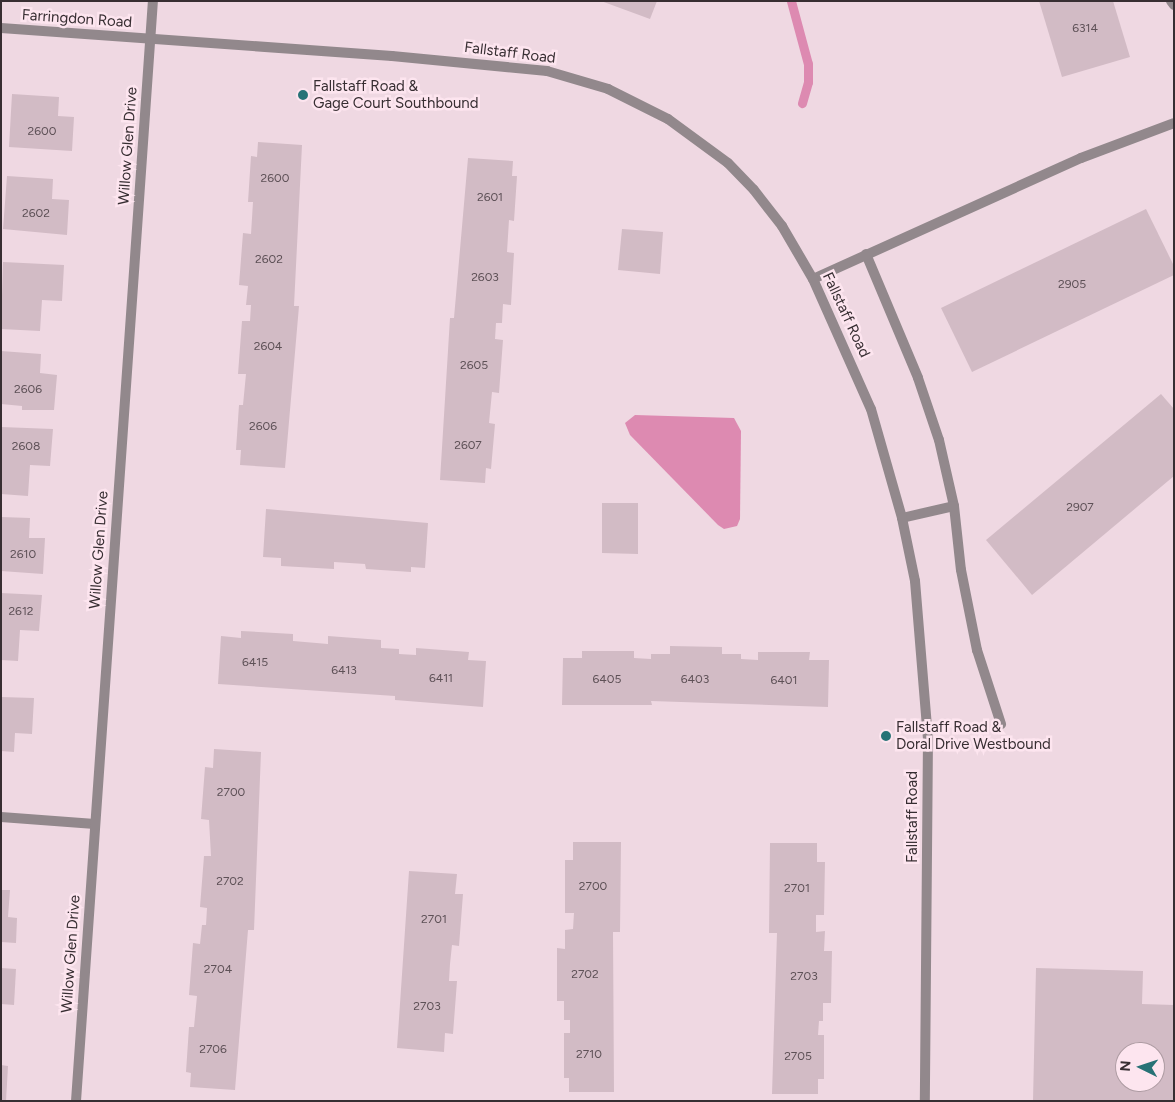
<!DOCTYPE html>
<html>
<head>
<meta charset="utf-8">
<style>
	body { margin:0 }
	#map { position:relative; width:1175px; height:1102px; overflow:hidden; background:#efd8e2; font-family:Figtree,sans-serif }
	div>[style] { position:absolute }
	[style*='--x'] { left:calc(var(--x)*1px); top:calc(var(--y)*1px); width:calc(var(--w)*1px); rotate:calc(var(--a)*1deg) }
	.water>* { inset:0; background:#dd8ab1 }
	.stream>* { height:9px; margin:-4.5px; padding:0 4.5px; transform-origin:4.5px; border-radius:4.5px; background:#dd8ab1 }
	.building>* { inset:0; background:#d2bbc5 }
	.service>* { height:10px; margin:-5px; padding:0 5px; transform-origin:5px; border-radius:5px; background:#92888c }
	.minor>* { height:10px; margin:-5px; padding:0 5px; transform-origin:5px; border-radius:5px; background:#92888c }
	.tertiary>* { height:10px; margin:-5px; padding:0 5px; transform-origin:5px; border-radius:5px; background:#92888c }
	.dots>* { width:14px; height:14px; translate:-50% -50%; box-sizing:border-box; border:2px solid #fde5ef; border-radius:50% }
	span { translate:-50% -50%; white-space:nowrap; text-align:center; line-height:1.15; -webkit-text-stroke:5px #fde5ef; paint-order:stroke }
	.number-label { font-size:12px; color:#5e5157 }
	.number-label span { -webkit-text-stroke-width:0 }
	.street-label { font-size:15px; color:#372e32 }
	.poi-label { font-size:15px; color:#372e32 }
	.left { translate:0 -50%; text-align:left }
	.frame { position:absolute; inset:0; border:2px solid #372e32; pointer-events:none }
	.north { position:absolute; left:1115px; top:1042px; width:50px; height:50px; box-sizing:border-box; background:#fde5ef; border:1px solid #ae9ca3; border-radius:50%; rotate:274deg; font-size:14px; font-weight:700; line-height:20px; text-align:center; color:#372e32 }
	.north::after { content:''; display:block; margin:auto; width:18px; height:22px; background:#277276; clip-path:polygon(50% 0,100% 100%,50% 72%,0 100%) }
</style>
</head>
<body>
<div id="map">
	<div class="water">
		<i style="clip-path:polygon(635px 415px,734px 418px,741px 431px,740px 519px,737px 526px,724px 529px,718px 525px,630px 435px,625px 423px)"></i>
	</div>
	<div class="stream">
		<i style="--x:791;--y:1;--w:65;--a:74.9"></i>
		<i style="--x:808;--y:64;--w:18;--a:90"></i>
		<i style="--x:808;--y:82;--w:22;--a:106"></i>
	</div>
	<div class="building">
		<i style="clip-path:polygon(601px 1px,657px 1px,650px 19px)"></i>
		<i style="clip-path:polygon(1039px 1px,1113px 1px,1130px 57px,1062px 77px)"></i>
		<i style="clip-path:polygon(12px 94px,59px 97px,58px 116px,74px 117px,72px 151px,9px 147px)"></i>
		<i style="clip-path:polygon(258px 142px,302px 145px,294px 306px,299px 306px,285px 468px,240px 465px,241px 450px,236px 450px,239px 405px,243px 405px,246px 374px,238px 374px,242px 321px,250px 321px,251px 305px,246px 305px,248px 286px,239px 285px,243px 233px,251px 234px,253px 202px,248px 202px,251px 156px,257px 157px)"></i>
		<i style="clip-path:polygon(468px 158px,513px 161px,512px 176px,517px 176px,514px 221px,509px 220px,507px 252px,514px 253px,511px 305px,503px 304px,502px 323px,496px 323px,495px 339px,503px 340px,499px 393px,492px 392px,489px 423px,495px 424px,491px 469px,486px 468px,485px 483px,440px 480px,450px 318px,454px 318px)"></i>
		<i style="clip-path:polygon(7px 176px,53px 179px,52px 199px,69px 200px,67px 235px,3px 229px)"></i>
		<i style="clip-path:polygon(1146px 209px,1174px 266px,1174px 275px,972px 372px,941px 308px)"></i>
		<i style="clip-path:polygon(622px 229px,663px 232px,660px 274px,618px 270px)"></i>
		<i style="clip-path:polygon(3px 262px,64px 265px,62px 301px,42px 300px,40px 331px,1px 329px)"></i>
		<i style="clip-path:polygon(1px 351px,41px 354px,40px 373px,57px 375px,54px 410px,22px 410px,22px 406px,1px 404px)"></i>
		<i style="clip-path:polygon(1161px 394px,1174px 409px,1174px 476px,1032px 595px,986px 540px)"></i>
		<i style="clip-path:polygon(1px 427px,53px 429px,50px 466px,30px 465px,28px 496px,1px 494px)"></i>
		<i style="clip-path:polygon(602px 503px,638px 503px,638px 554px,602px 553px)"></i>
		<i style="clip-path:polygon(266px 509px,428px 523px,425px 568px,411px 567px,411px 572px,366px 569px,365px 564px,334px 562px,334px 569px,281px 566px,281px 558px,263px 557px)"></i>
		<i style="clip-path:polygon(1px 517px,30px 518px,29px 538px,45px 538px,43px 574px,1px 571px)"></i>
		<i style="clip-path:polygon(1px 593px,42px 595px,39px 631px,20px 630px,18px 661px,1px 660px)"></i>
		<i style="clip-path:polygon(241px 631px,293px 634px,293px 641px,328px 644px,328px 636px,381px 640px,381px 648px,399px 649px,399px 654px,416px 655px,416px 648px,469px 652px,468px 660px,486px 661px,483px 707px,395px 700px,395px 696px,218px 684px,221px 636px,241px 638px)"></i>
		<i style="clip-path:polygon(670px 646px,722px 647px,722px 654px,741px 654px,741px 659px,758px 660px,758px 652px,810px 652px,809px 660px,829px 660px,828px 707px,651px 701px,652px 705px,562px 705px,563px 658px,582px 658px,582px 651px,634px 651px,634px 658px,651px 659px,651px 654px,670px 654px)"></i>
		<i style="clip-path:polygon(1px 697px,34px 698px,32px 734px,15px 733px,14px 752px,1px 751px)"></i>
		<i style="clip-path:polygon(214px 749px,261px 752px,254px 930px,248px 930px,235px 1090px,190px 1087px,191px 1073px,186px 1072px,189px 1027px,194px 1027px,197px 996px,189px 995px,193px 943px,200px 944px,202px 925px,206px 925px,207px 908px,200px 907px,204px 856px,211px 856px,209px 820px,201px 819px,205px 767px,213px 768px)"></i>
		<i style="clip-path:polygon(573px 842px,621px 842px,620px 932px,613px 932px,614px 1092px,569px 1092px,569px 1078px,564px 1078px,564px 1033px,570px 1033px,570px 1020px,564px 1020px,564px 1001px,557px 1001px,557px 948px,565px 949px,565px 930px,573px 929px,574px 913px,565px 913px,565px 860px,573px 860px)"></i>
		<i style="clip-path:polygon(770px 843px,817px 843px,817px 862px,825px 862px,824px 915px,816px 915px,816px 932px,825px 931px,824px 951px,832px 951px,831px 1003px,823px 1003px,823px 1021px,819px 1021px,818px 1035px,824px 1035px,824px 1079px,818px 1079px,818px 1094px,772px 1094px,777px 933px,769px 933px)"></i>
		<i style="clip-path:polygon(409px 871px,457px 874px,455px 894px,463px 894px,459px 946px,452px 945px,450px 964px,449px 981px,457px 981px,453px 1034px,445px 1033px,444px 1052px,397px 1048px)"></i>
		<i style="clip-path:polygon(1px 890px,10px 890px,8px 917px,17px 918px,16px 943px,1px 942px)"></i>
		<i style="clip-path:polygon(1px 968px,16px 969px,14px 1005px,1px 1004px)"></i>
		<i style="clip-path:polygon(evenodd,1036px 968px,1143px 971px,1142px 1004px,1174px 1005px,1174px 1101px,1033px 1101px,1036px 968px,1125px 1052px,1155px 1052px,1155px 1082px,1125px 1082px,1125px 1052px)"></i>
		<i style="clip-path:polygon(1px 1065px,8px 1066px,6px 1101px,1px 1101px)"></i>
	</div>
	<div class="service">
		<i style="--x:1171;--y:1;--w:5;--a:53"></i>
		<i style="--x:866;--y:254;--w:134;--a:67.2"></i>
		<i style="--x:918;--y:378;--w:65;--a:71.3"></i>
		<i style="--x:939;--y:440;--w:68;--a:77.2"></i>
		<i style="--x:954;--y:506;--w:64;--a:83.8"></i>
		<i style="--x:961;--y:570;--w:82;--a:78.7"></i>
		<i style="--x:977;--y:650;--w:78;--a:72"></i>
		<i style="--x:813;--y:279;--w:294;--a:-24.3"></i>
		<i style="--x:1081;--y:158;--w:99;--a:-20.6"></i>
		<i style="--x:902;--y:518;--w:53;--a:-13"></i>
	</div>
	<div class="minor">
		<i style="--x:1;--y:28;--w:392;--a:4.1"></i>
		<i style="--x:392;--y:56;--w:156;--a:5.5"></i>
		<i style="--x:547;--y:71;--w:64;--a:16.4"></i>
		<i style="--x:608;--y:89;--w:67;--a:26.6"></i>
		<i style="--x:668;--y:119;--w:74;--a:36.3"></i>
		<i style="--x:728;--y:163;--w:37;--a:46"></i>
		<i style="--x:754;--y:190;--w:46;--a:52.1"></i>
		<i style="--x:782;--y:226;--w:61;--a:59.7"></i>
		<i style="--x:813;--y:279;--w:142;--a:66"></i>
		<i style="--x:871;--y:409;--w:113;--a:74.1"></i>
		<i style="--x:902;--y:518;--w:64;--a:78.3"></i>
		<i style="--x:915;--y:581;--w:158;--a:85.3"></i>
		<i style="--x:928;--y:738;--w:363;--a:90.5"></i>
		<i style="--x:1;--y:817;--w:94;--a:4.3"></i>
	</div>
	<div class="tertiary">
		<i style="--x:76;--y:1101;--w:1103;--a:-86"></i>
	</div>
	<div class="dots">
		<i style="left:303px;top:95px;background:#277276"></i>
		<i style="left:886px;top:736px;background:#277276"></i>
	</div>
	<div class="number-label">
		<span style="left:1085px;top:29px">6314</span>
		<span style="left:42px;top:132px">2600</span>
		<span style="left:275px;top:179px">2600</span>
		<span style="left:490px;top:198px">2601</span>
		<span style="left:36px;top:214px">2602</span>
		<span style="left:269px;top:260px">2602</span>
		<span style="left:485px;top:278px">2603</span>
		<span style="left:1072px;top:285px">2905</span>
		<span style="left:268px;top:347px">2604</span>
		<span style="left:474px;top:366px">2605</span>
		<span style="left:28px;top:390px">2606</span>
		<span style="left:263px;top:427px">2606</span>
		<span style="left:468px;top:446px">2607</span>
		<span style="left:26px;top:447px">2608</span>
		<span style="left:1080px;top:508px">2907</span>
		<span style="left:23px;top:555px">2610</span>
		<span style="left:21px;top:612px">2612</span>
		<span style="left:255px;top:663px">6415</span>
		<span style="left:344px;top:671px">6413</span>
		<span style="left:441px;top:679px">6411</span>
		<span style="left:607px;top:680px">6405</span>
		<span style="left:695px;top:680px">6403</span>
		<span style="left:784px;top:681px">6401</span>
		<span style="left:231px;top:793px">2700</span>
		<span style="left:230px;top:882px">2702</span>
		<span style="left:593px;top:887px">2700</span>
		<span style="left:797px;top:889px">2701</span>
		<span style="left:434px;top:920px">2701</span>
		<span style="left:218px;top:970px">2704</span>
		<span style="left:585px;top:975px">2702</span>
		<span style="left:804px;top:977px">2703</span>
		<span style="left:427px;top:1007px">2703</span>
		<span style="left:213px;top:1050px">2706</span>
		<span style="left:589px;top:1055px">2710</span>
		<span style="left:798px;top:1057px">2705</span>
	</div>
	<div class="street-label">
		<span style="left:77px;top:19px;rotate:4deg">Farringdon Road</span>
		<span style="left:510px;top:53px;rotate:7deg">Fallstaff Road</span>
		<span style="left:128px;top:146px;rotate:-86deg">Willow Glen Drive</span>
		<span style="left:846px;top:315px;rotate:65deg">Fallstaff Road</span>
		<span style="left:99px;top:550px;rotate:-86deg">Willow Glen Drive</span>
		<span style="left:913px;top:817px;rotate:-90deg">Fallstaff Road</span>
		<span style="left:71px;top:954px;rotate:-86deg">Willow Glen Drive</span>
	</div>
	<div class="poi-label">
		<span class="left" style="left:313px;top:95px">Fallstaff Road &amp;<br>Gage Court Southbound</span>
		<span class="left" style="left:896px;top:736px">Fallstaff Road &amp;<br>Doral Drive Westbound</span>
	</div>
	<div class="frame"></div>
	<div class="north">N</div>
</div>
</body>
</html>
